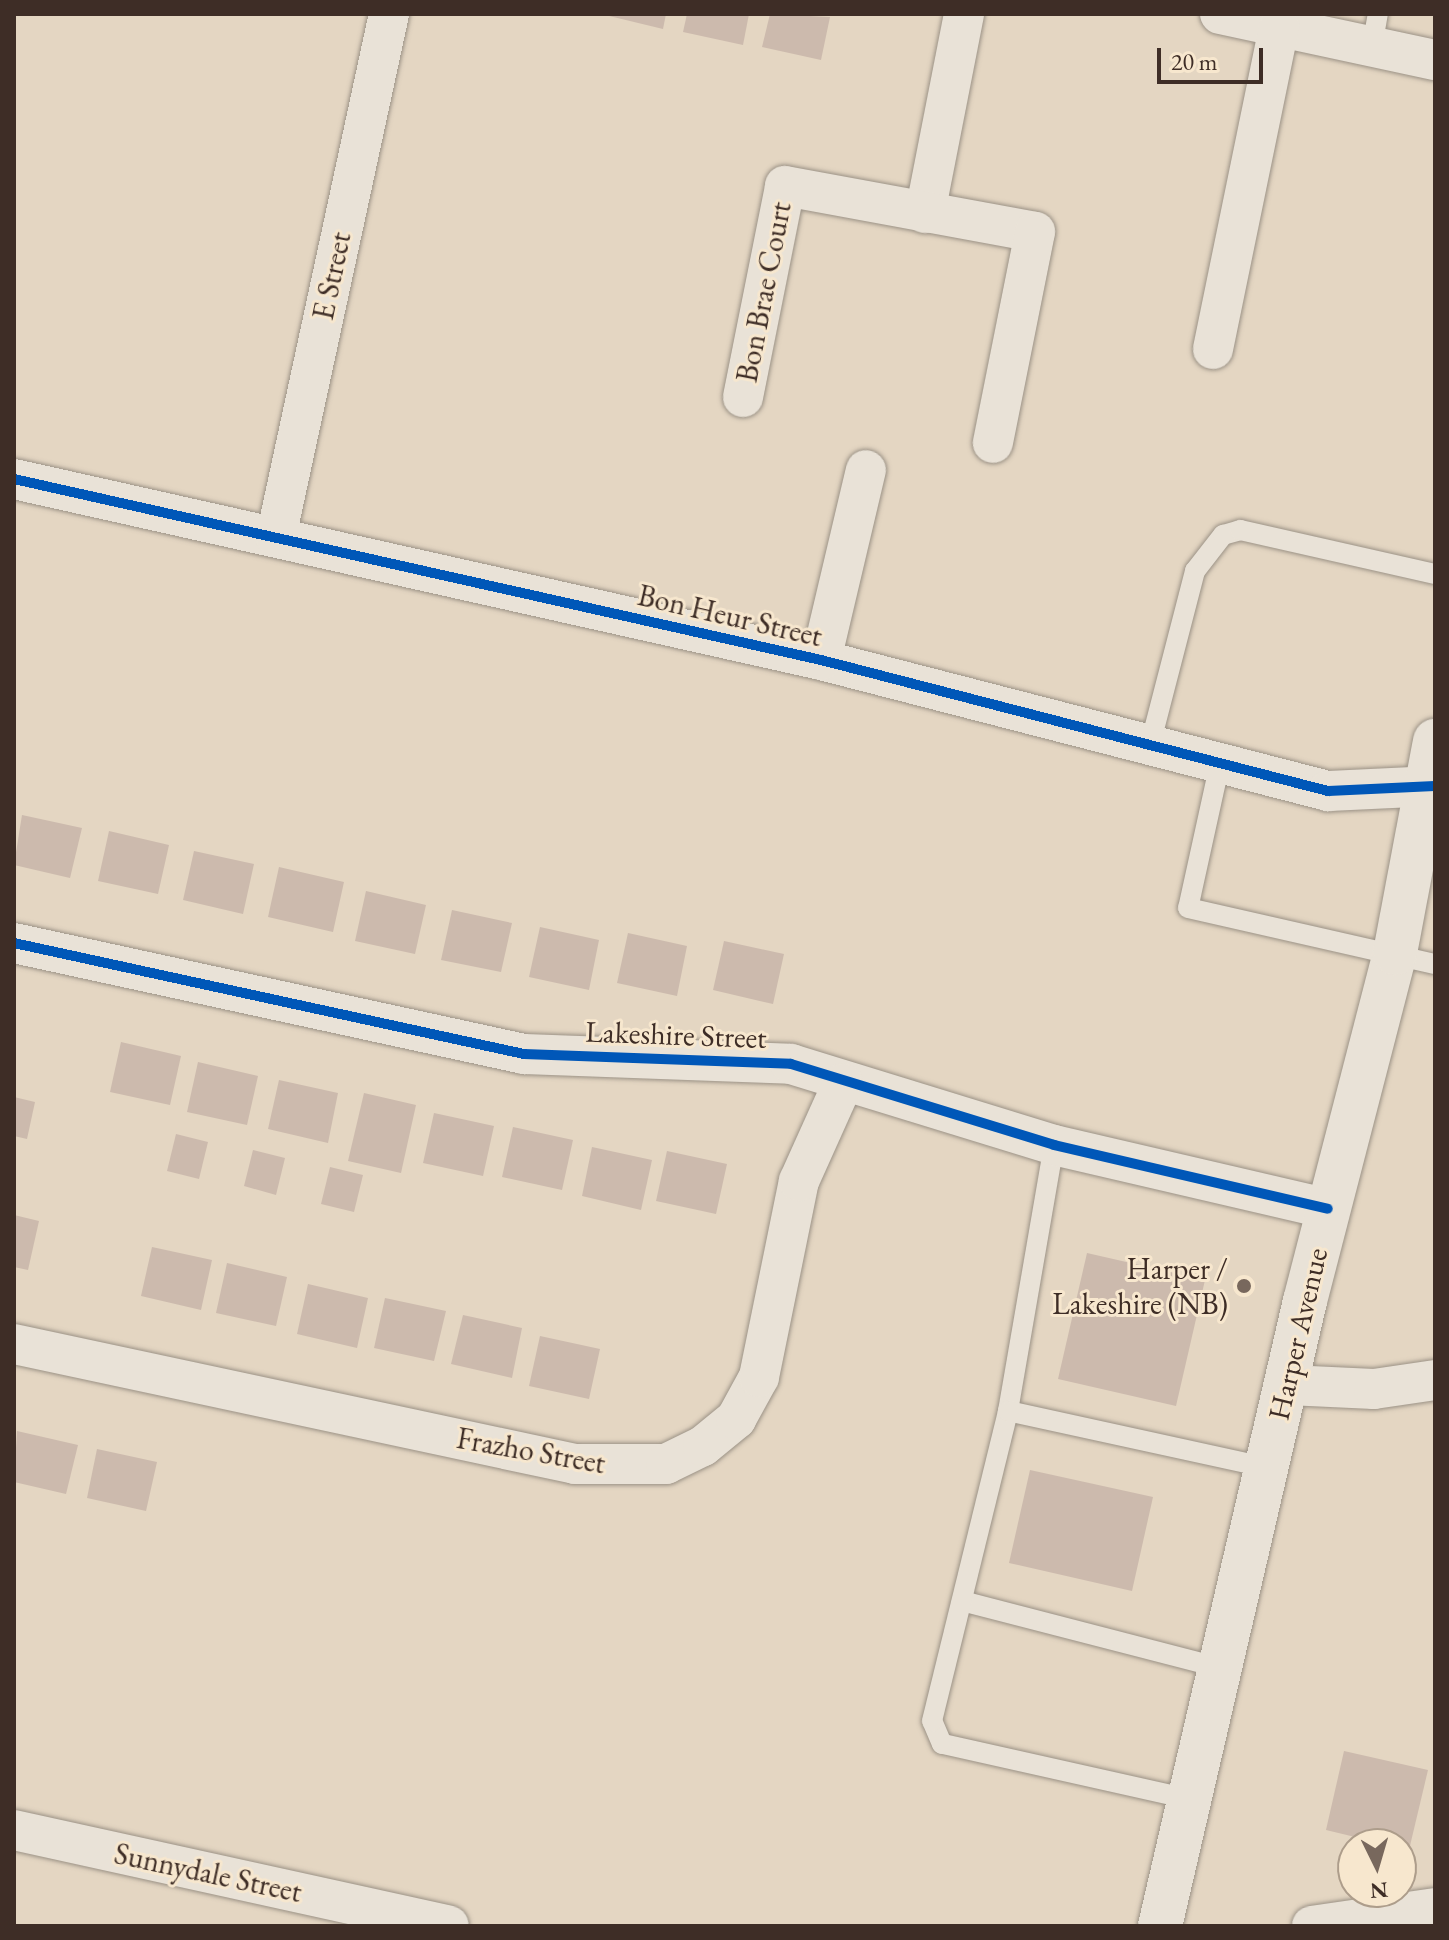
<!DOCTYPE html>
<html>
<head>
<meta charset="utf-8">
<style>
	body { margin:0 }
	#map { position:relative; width:1449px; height:1940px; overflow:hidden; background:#e4d6c2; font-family:"EB Garamond",serif }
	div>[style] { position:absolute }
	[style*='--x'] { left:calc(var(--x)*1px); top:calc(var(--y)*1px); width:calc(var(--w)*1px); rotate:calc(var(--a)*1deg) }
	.building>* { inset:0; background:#ccbaad }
	.roads { filter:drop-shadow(0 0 2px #9b9286) drop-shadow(0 0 2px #9b9286) }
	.lane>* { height:20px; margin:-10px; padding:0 10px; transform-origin:10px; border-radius:10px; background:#e9e2d7 }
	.street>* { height:40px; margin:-20px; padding:0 20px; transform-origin:20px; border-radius:20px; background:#e9e2d7 }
	.secondary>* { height:44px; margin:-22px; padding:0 22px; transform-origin:22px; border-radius:22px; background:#e9e2d7 }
	.cycleway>* { height:10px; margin:-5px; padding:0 5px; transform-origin:5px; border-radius:5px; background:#0057b8 }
	.dots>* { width:22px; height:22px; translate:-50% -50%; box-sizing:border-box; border:4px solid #f7e7ce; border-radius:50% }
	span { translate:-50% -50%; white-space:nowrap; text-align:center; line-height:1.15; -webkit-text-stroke:6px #f7e7ce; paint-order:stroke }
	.street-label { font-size:30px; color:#3e2d26 }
	.poi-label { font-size:30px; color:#3e2d26 }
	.right { translate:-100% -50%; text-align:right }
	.frame { position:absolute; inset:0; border:16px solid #3e2d26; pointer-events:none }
	.north { position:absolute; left:1337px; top:1828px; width:80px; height:80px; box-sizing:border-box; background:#f7e7ce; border:2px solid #ad9d8b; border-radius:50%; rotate:175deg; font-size:22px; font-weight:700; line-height:32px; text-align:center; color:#3e2d26 }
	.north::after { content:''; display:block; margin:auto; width:28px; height:36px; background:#78685d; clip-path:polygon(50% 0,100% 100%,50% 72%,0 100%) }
	.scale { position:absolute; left:1157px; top:48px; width:106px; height:36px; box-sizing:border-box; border:4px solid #3e2d26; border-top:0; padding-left:10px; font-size:24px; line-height:28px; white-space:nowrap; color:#3e2d26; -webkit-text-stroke:6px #f7e7ce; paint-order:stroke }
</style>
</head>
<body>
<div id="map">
	<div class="building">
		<i style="clip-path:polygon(601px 14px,666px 14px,663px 29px)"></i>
		<i style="clip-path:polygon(687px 14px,749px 14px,743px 45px,683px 32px)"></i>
		<i style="clip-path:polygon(770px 14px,830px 17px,821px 60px,762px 47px)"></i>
		<i style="clip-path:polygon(22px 815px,82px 828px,70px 878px,14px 865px)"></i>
		<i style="clip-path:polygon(109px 831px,169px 845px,158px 894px,98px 881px)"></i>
		<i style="clip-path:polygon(194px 851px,254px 864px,243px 914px,183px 900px)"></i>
		<i style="clip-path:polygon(279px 867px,344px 882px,333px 932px,268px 917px)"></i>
		<i style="clip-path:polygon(366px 891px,426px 905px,415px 954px,355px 941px)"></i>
		<i style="clip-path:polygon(452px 910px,512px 923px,501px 972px,441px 960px)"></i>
		<i style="clip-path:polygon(540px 927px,599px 940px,589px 990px,529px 977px)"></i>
		<i style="clip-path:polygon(628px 933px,687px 946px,677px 996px,617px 983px)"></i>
		<i style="clip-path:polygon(724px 941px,784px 954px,773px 1004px,713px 990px)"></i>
		<i style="clip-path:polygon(121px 1042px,181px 1056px,170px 1105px,110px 1092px)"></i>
		<i style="clip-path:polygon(198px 1062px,258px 1076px,247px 1125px,187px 1112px)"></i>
		<i style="clip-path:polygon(279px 1080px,338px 1093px,328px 1143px,268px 1129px)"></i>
		<i style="clip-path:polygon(364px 1093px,416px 1105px,401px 1173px,348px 1161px)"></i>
		<i style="clip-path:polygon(14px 1097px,35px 1102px,27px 1139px,14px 1136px)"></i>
		<i style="clip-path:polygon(434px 1113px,494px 1126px,483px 1176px,423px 1163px)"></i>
		<i style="clip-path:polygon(513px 1127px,573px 1140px,562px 1190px,502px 1177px)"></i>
		<i style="clip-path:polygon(176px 1134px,208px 1142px,199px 1179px,167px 1171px)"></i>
		<i style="clip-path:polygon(592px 1147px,652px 1160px,641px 1210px,582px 1196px)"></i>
		<i style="clip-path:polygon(253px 1150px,285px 1158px,276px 1195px,244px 1186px)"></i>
		<i style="clip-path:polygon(667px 1151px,727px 1164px,716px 1214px,656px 1201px)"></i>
		<i style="clip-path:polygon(330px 1167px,363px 1175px,354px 1212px,321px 1204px)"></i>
		<i style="clip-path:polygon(14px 1215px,39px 1221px,28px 1270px,14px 1267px)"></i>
		<i style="clip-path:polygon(152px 1247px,212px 1260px,201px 1310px,141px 1296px)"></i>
		<i style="clip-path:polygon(1087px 1253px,1205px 1280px,1176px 1406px,1058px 1379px)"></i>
		<i style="clip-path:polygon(227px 1263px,287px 1277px,276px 1326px,216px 1313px)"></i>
		<i style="clip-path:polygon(308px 1284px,368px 1298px,357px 1348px,297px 1334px)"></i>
		<i style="clip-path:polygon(385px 1298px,446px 1311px,434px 1361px,374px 1348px)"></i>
		<i style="clip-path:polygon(463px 1315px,522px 1328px,512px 1378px,451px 1364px)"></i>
		<i style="clip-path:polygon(540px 1336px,600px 1349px,589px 1399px,529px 1386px)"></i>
		<i style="clip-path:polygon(17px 1431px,78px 1445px,66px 1494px,14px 1482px)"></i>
		<i style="clip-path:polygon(97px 1449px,157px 1462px,146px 1511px,87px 1498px)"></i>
		<i style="clip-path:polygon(1030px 1470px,1153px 1497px,1132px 1591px,1009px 1563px)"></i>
		<i style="clip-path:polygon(1344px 1751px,1428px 1770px,1409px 1850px,1326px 1830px)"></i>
	</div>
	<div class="roads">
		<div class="lane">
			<i style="--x:1372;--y:47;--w:34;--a:-80"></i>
			<i style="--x:1150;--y:745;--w:180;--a:-75.5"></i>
			<i style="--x:1195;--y:571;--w:46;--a:-52.1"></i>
			<i style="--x:1223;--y:535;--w:18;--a:-16"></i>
			<i style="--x:1240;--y:530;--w:200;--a:12.7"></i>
			<i style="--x:1220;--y:763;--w:148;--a:102.4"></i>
			<i style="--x:1188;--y:908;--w:253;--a:12.8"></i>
			<i style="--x:1008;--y:1411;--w:270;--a:-80.2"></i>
			<i style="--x:962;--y:1601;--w:264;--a:14.5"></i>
			<i style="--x:1189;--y:1799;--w:253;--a:-167.4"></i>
			<i style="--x:942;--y:1744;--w:25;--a:-113"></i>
			<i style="--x:932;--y:1721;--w:319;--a:-76.2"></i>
			<i style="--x:1008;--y:1411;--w:263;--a:12.3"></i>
		</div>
		<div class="street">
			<i style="--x:1220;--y:14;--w:220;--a:12.1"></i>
			<i style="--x:925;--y:213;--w:203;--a:-78.9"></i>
			<i style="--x:1213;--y:349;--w:329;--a:-78.4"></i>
			<i style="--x:743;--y:397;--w:215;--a:-78.7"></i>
			<i style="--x:785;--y:186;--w:254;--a:10.4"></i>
			<i style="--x:1035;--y:232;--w:215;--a:101.3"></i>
			<i style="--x:14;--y:479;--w:827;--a:12.64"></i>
			<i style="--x:821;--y:660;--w:524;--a:14.49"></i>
			<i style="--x:1328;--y:791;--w:107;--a:-2.7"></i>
			<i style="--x:276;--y:537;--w:535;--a:-77.81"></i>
			<i style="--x:821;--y:660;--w:195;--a:-76.7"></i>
			<i style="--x:14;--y:943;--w:522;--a:12.28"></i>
			<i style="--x:524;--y:1054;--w:267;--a:2.1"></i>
			<i style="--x:791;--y:1064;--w:275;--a:17.1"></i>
			<i style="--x:1054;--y:1145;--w:281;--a:13.1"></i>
			<i style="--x:14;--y:1344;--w:574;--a:12.07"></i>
			<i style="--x:575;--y:1464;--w:91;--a:0"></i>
			<i style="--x:666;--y:1464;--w:41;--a:-25.9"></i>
			<i style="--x:703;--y:1446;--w:43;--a:-39.3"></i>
			<i style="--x:736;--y:1419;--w:48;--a:-61.3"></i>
			<i style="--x:759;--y:1377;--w:200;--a:-78.5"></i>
			<i style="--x:799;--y:1181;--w:107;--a:-65.8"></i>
			<i style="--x:1288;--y:1385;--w:86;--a:2.7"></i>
			<i style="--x:1374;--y:1389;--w:62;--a:-8.4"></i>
			<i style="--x:14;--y:1830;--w:445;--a:12.4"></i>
			<i style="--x:1312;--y:1926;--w:124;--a:-8.3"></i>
		</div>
		<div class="secondary">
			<i style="--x:1160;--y:1926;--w:642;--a:-76.94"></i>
			<i style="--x:1305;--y:1301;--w:359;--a:-75.5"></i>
			<i style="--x:1395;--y:953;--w:216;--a:-79.3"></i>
		</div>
	</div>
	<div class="cycleway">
		<i style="--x:14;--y:479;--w:827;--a:12.64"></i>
		<i style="--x:821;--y:660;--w:524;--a:14.49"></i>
		<i style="--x:1328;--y:791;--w:107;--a:-2.7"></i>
		<i style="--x:14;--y:943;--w:522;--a:12.28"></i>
		<i style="--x:524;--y:1054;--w:267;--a:2.1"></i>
		<i style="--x:791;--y:1064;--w:275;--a:17.1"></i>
		<i style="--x:1054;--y:1145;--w:281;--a:13.1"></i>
	</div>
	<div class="dots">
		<i style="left:1244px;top:1286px;background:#78685d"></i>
	</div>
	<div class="street-label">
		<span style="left:332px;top:276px;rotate:-78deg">E Street</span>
		<span style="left:764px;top:292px;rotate:-79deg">Bon Brae Court</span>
		<span style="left:730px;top:616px;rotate:13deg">Bon Heur Street</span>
		<span style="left:676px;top:1035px;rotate:2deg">Lakeshire Street</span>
		<span style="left:1298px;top:1334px;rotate:-77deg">Harper Avenue</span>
		<span style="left:531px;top:1451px;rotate:10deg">Frazho Street</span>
		<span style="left:208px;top:1873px;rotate:12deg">Sunnydale Street</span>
	</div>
	<div class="poi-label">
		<span class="right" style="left:1228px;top:1286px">Harper /<br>Lakeshire (NB)</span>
	</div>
	<div class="frame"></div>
	<div class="north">N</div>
	<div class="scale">20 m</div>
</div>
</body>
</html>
